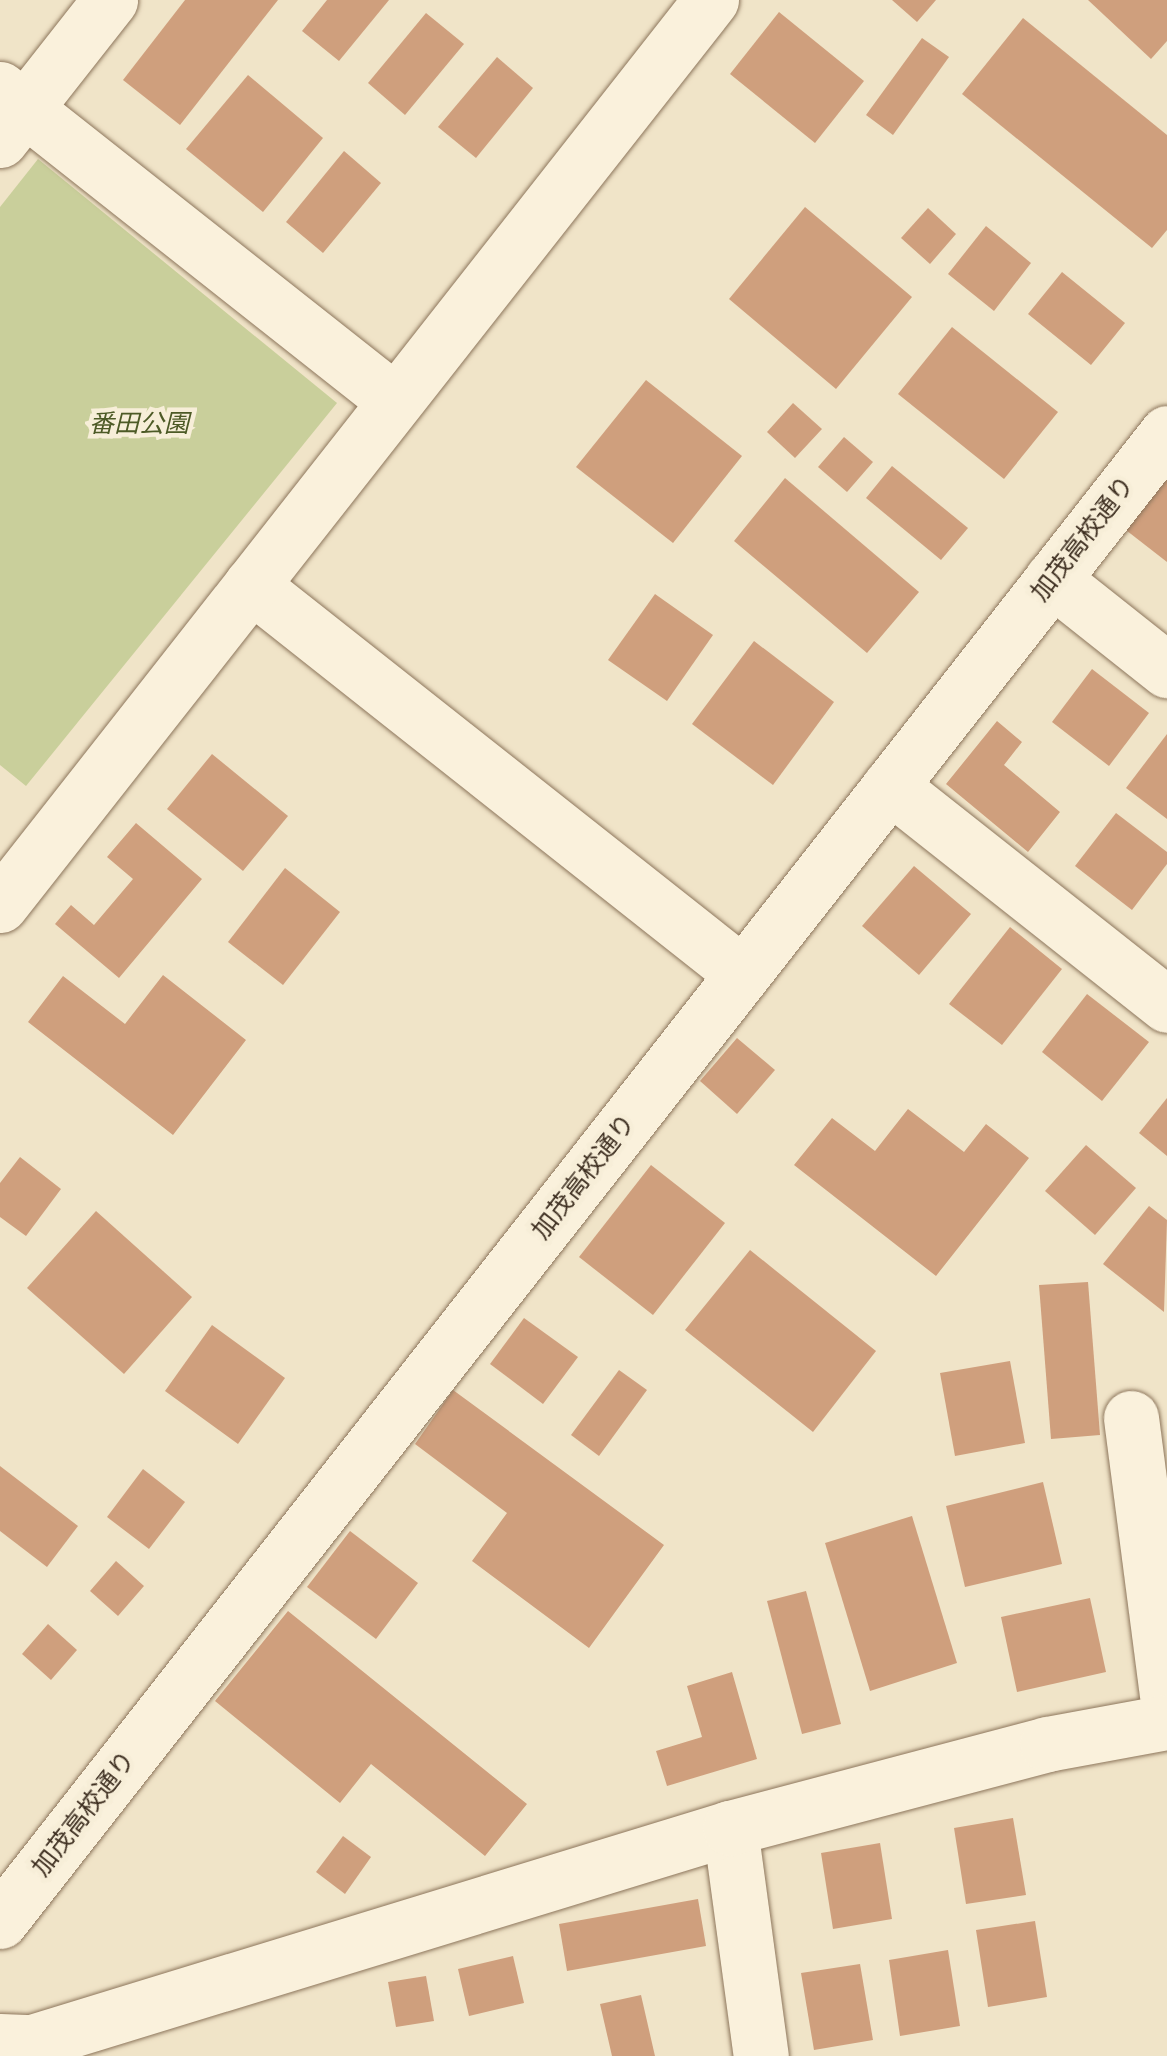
<!DOCTYPE html>
<html>
<head>
<meta charset="utf-8">
<style>
	body { margin:0 }
	#map { position:relative; width:1167px; height:2056px; overflow:hidden; background:#f0e4c8; font-family:"Roboto Serif","Noto Sans JP",serif }
	div>[style] { position:absolute }
	[style*='--x'] { left:calc(var(--x)*1px); top:calc(var(--y)*1px); width:calc(var(--w)*1px); rotate:calc(var(--a)*1deg) }
	.green>* { inset:0; background:#c9cf9b }
	.building>* { inset:0; background:#cf9f7d }
	.roads { filter:drop-shadow(0 0 2px #8d765c) drop-shadow(0 0 2px #8d765c) }
	.minor>* { height:55px; margin:-27.5px; padding:0 27.5px; transform-origin:27.5px; border-radius:27.5px; background:#faf1dc }
	span { translate:-50% -50%; white-space:nowrap; text-align:center; line-height:1.15; -webkit-text-stroke:9px #f7eed8; paint-order:stroke }
	.park-label { font-size:25px; color:#4d5a26; font-style:italic }
	.street-label { font-size:25px; color:#3d2e20 }
</style>
</head>
<body>
<div id="map">
	<div class="green">
		<i style="clip-path:polygon(38px 159px,337px 403px,26px 786px,0 765px,0 207px)"></i>
	</div>
	<div class="building">
		<i style="clip-path:polygon(185px 0,278px 0,180px 125px,123px 80px)"></i>
		<i style="clip-path:polygon(327px 0,389px 0,339px 61px,302px 31px)"></i>
		<i style="clip-path:polygon(892px 0,936px 0,917px 22px)"></i>
		<i style="clip-path:polygon(1088px 0,1167px 0,1167px 41px,1151px 59px)"></i>
		<i style="clip-path:polygon(779px 12px,864px 81px,815px 143px,730px 74px)"></i>
		<i style="clip-path:polygon(426px 13px,464px 44px,405px 115px,368px 83px)"></i>
		<i style="clip-path:polygon(1023px 18px,1167px 135px,1167px 230px,1152px 248px,962px 94px)"></i>
		<i style="clip-path:polygon(922px 38px,949px 57px,893px 135px,866px 115px)"></i>
		<i style="clip-path:polygon(497px 57px,533px 88px,476px 158px,438px 127px)"></i>
		<i style="clip-path:polygon(248px 75px,323px 138px,263px 212px,186px 149px)"></i>
		<i style="clip-path:polygon(344px 151px,381px 183px,323px 253px,286px 222px)"></i>
		<i style="clip-path:polygon(805px 207px,912px 297px,836px 389px,729px 299px)"></i>
		<i style="clip-path:polygon(928px 208px,956px 234px,930px 264px,901px 238px)"></i>
		<i style="clip-path:polygon(986px 226px,1031px 263px,994px 311px,948px 274px)"></i>
		<i style="clip-path:polygon(1062px 272px,1125px 323px,1091px 365px,1028px 314px)"></i>
		<i style="clip-path:polygon(952px 327px,1058px 412px,1004px 479px,898px 394px)"></i>
		<i style="clip-path:polygon(646px 380px,742px 456px,673px 543px,576px 467px)"></i>
		<i style="clip-path:polygon(793px 403px,822px 429px,795px 458px,767px 432px)"></i>
		<i style="clip-path:polygon(844px 437px,873px 462px,847px 492px,818px 467px)"></i>
		<i style="clip-path:polygon(892px 466px,968px 528px,941px 560px,866px 498px)"></i>
		<i style="clip-path:polygon(1167px 477px,1167px 562px,1122px 527px)"></i>
		<i style="clip-path:polygon(785px 478px,919px 592px,867px 653px,734px 541px)"></i>
		<i style="clip-path:polygon(655px 594px,713px 635px,667px 701px,608px 660px)"></i>
		<i style="clip-path:polygon(754px 641px,834px 702px,773px 785px,692px 724px)"></i>
		<i style="clip-path:polygon(1092px 669px,1149px 713px,1109px 766px,1052px 722px)"></i>
		<i style="clip-path:polygon(997px 721px,1022px 742px,1004px 765px,1060px 812px,1028px 852px,946px 784px)"></i>
		<i style="clip-path:polygon(1167px 734px,1167px 819px,1126px 788px)"></i>
		<i style="clip-path:polygon(212px 754px,288px 816px,243px 871px,167px 809px)"></i>
		<i style="clip-path:polygon(1116px 813px,1167px 852px,1167px 864px,1132px 910px,1075px 866px)"></i>
		<i style="clip-path:polygon(136px 823px,202px 879px,119px 978px,55px 924px,71px 905px,94px 925px,133px 879px,107px 857px)"></i>
		<i style="clip-path:polygon(914px 866px,971px 914px,919px 975px,862px 926px)"></i>
		<i style="clip-path:polygon(285px 868px,340px 912px,283px 985px,228px 942px)"></i>
		<i style="clip-path:polygon(1010px 927px,1062px 969px,1002px 1045px,949px 1004px)"></i>
		<i style="clip-path:polygon(163px 975px,246px 1040px,173px 1135px,28px 1022px,63px 976px,125px 1024px)"></i>
		<i style="clip-path:polygon(1087px 994px,1149px 1042px,1102px 1101px,1042px 1052px)"></i>
		<i style="clip-path:polygon(737px 1038px,775px 1070px,737px 1114px,700px 1081px)"></i>
		<i style="clip-path:polygon(1167px 1098px,1167px 1156px,1139px 1133px)"></i>
		<i style="clip-path:polygon(908px 1109px,964px 1152px,986px 1124px,1029px 1158px,936px 1276px,794px 1165px,832px 1118px,875px 1151px)"></i>
		<i style="clip-path:polygon(1086px 1145px,1136px 1188px,1095px 1235px,1045px 1191px)"></i>
		<i style="clip-path:polygon(20px 1157px,61px 1189px,26px 1236px,0 1217px,0 1183px)"></i>
		<i style="clip-path:polygon(651px 1165px,725px 1223px,653px 1315px,579px 1257px)"></i>
		<i style="clip-path:polygon(1149px 1206px,1167px 1220px,1164px 1312px,1103px 1264px)"></i>
		<i style="clip-path:polygon(96px 1211px,192px 1297px,124px 1374px,27px 1288px)"></i>
		<i style="clip-path:polygon(750px 1250px,876px 1351px,813px 1432px,685px 1330px)"></i>
		<i style="clip-path:polygon(1088px 1282px,1100px 1435px,1051px 1439px,1039px 1285px)"></i>
		<i style="clip-path:polygon(524px 1318px,578px 1357px,543px 1404px,490px 1364px)"></i>
		<i style="clip-path:polygon(212px 1325px,285px 1378px,238px 1444px,165px 1391px)"></i>
		<i style="clip-path:polygon(1010px 1361px,1025px 1443px,955px 1456px,940px 1373px)"></i>
		<i style="clip-path:polygon(619px 1370px,647px 1390px,599px 1456px,571px 1435px)"></i>
		<i style="clip-path:polygon(453px 1390px,664px 1545px,589px 1648px,472px 1561px,507px 1513px,415px 1444px)"></i>
		<i style="clip-path:polygon(0 1466px,78px 1526px,47px 1567px,0 1531px)"></i>
		<i style="clip-path:polygon(143px 1469px,185px 1502px,149px 1549px,107px 1517px)"></i>
		<i style="clip-path:polygon(1043px 1482px,1062px 1564px,965px 1587px,946px 1506px)"></i>
		<i style="clip-path:polygon(912px 1516px,957px 1663px,870px 1691px,825px 1543px)"></i>
		<i style="clip-path:polygon(350px 1531px,418px 1583px,376px 1639px,307px 1587px)"></i>
		<i style="clip-path:polygon(116px 1561px,144px 1586px,118px 1616px,90px 1591px)"></i>
		<i style="clip-path:polygon(806px 1591px,841px 1724px,802px 1734px,767px 1601px)"></i>
		<i style="clip-path:polygon(1090px 1598px,1106px 1672px,1017px 1692px,1001px 1617px)"></i>
		<i style="clip-path:polygon(288px 1611px,527px 1804px,485px 1856px,371px 1764px,340px 1803px,215px 1701px)"></i>
		<i style="clip-path:polygon(48px 1624px,77px 1650px,51px 1680px,22px 1654px)"></i>
		<i style="clip-path:polygon(732px 1672px,757px 1759px,667px 1786px,656px 1751px,702px 1737px,687px 1686px)"></i>
		<i style="clip-path:polygon(1013px 1818px,1026px 1895px,966px 1904px,954px 1828px)"></i>
		<i style="clip-path:polygon(343px 1836px,371px 1857px,345px 1894px,316px 1872px)"></i>
		<i style="clip-path:polygon(880px 1843px,892px 1919px,833px 1929px,821px 1853px)"></i>
		<i style="clip-path:polygon(698px 1899px,706px 1946px,567px 1971px,559px 1924px)"></i>
		<i style="clip-path:polygon(1035px 1921px,1047px 1997px,988px 2007px,976px 1930px)"></i>
		<i style="clip-path:polygon(948px 1950px,960px 2026px,900px 2036px,889px 1960px)"></i>
		<i style="clip-path:polygon(513px 1956px,524px 2003px,469px 2016px,458px 1969px)"></i>
		<i style="clip-path:polygon(860px 1964px,873px 2040px,814px 2050px,801px 1973px)"></i>
		<i style="clip-path:polygon(426px 1976px,434px 2021px,396px 2027px,388px 1982px)"></i>
		<i style="clip-path:polygon(641px 1995px,655px 2056px,612px 2056px,600px 2004px)"></i>
	</div>
	<div class="roads">
		<div class="minor">
			<i style="--x:0;--y:89;--w:503;--a:38.3"></i>
			<i style="--x:0;--y:140;--w:178;--a:-51.8"></i>
			<i style="--x:1052;--y:579;--w:147;--a:38.4"></i>
			<i style="--x:251;--y:585;--w:627;--a:38.33"></i>
			<i style="--x:890;--y:786;--w:353;--a:38.3"></i>
			<i style="--x:0;--y:905;--w:1151;--a:-51.85"></i>
			<i style="--x:1131;--y:1418;--w:278;--a:82.6"></i>
			<i style="--x:730;--y:1828;--w:230;--a:82.3"></i>
			<i style="--x:0;--y:1921;--w:1891;--a:-51.89"></i>
			<i style="--x:0;--y:2041;--w:32;--a:2"></i>
			<i style="--x:32;--y:2042;--w:730;--a:-17.05"></i>
			<i style="--x:730;--y:1828;--w:328;--a:-14.8"></i>
			<i style="--x:1047;--y:1744;--w:122;--a:-10.4"></i>
		</div>
	</div>
	<div class="park-label">
		<span style="left:139px;top:424px">番田公園</span>
	</div>
	<div class="street-label">
		<span style="left:1083px;top:539px;rotate:-52deg">加茂高校通り</span>
		<span style="left:584px;top:1177px;rotate:-52deg">加茂高校通り</span>
		<span style="left:84px;top:1814px;rotate:-52deg">加茂高校通り</span>
	</div>
</div>
</body>
</html>
